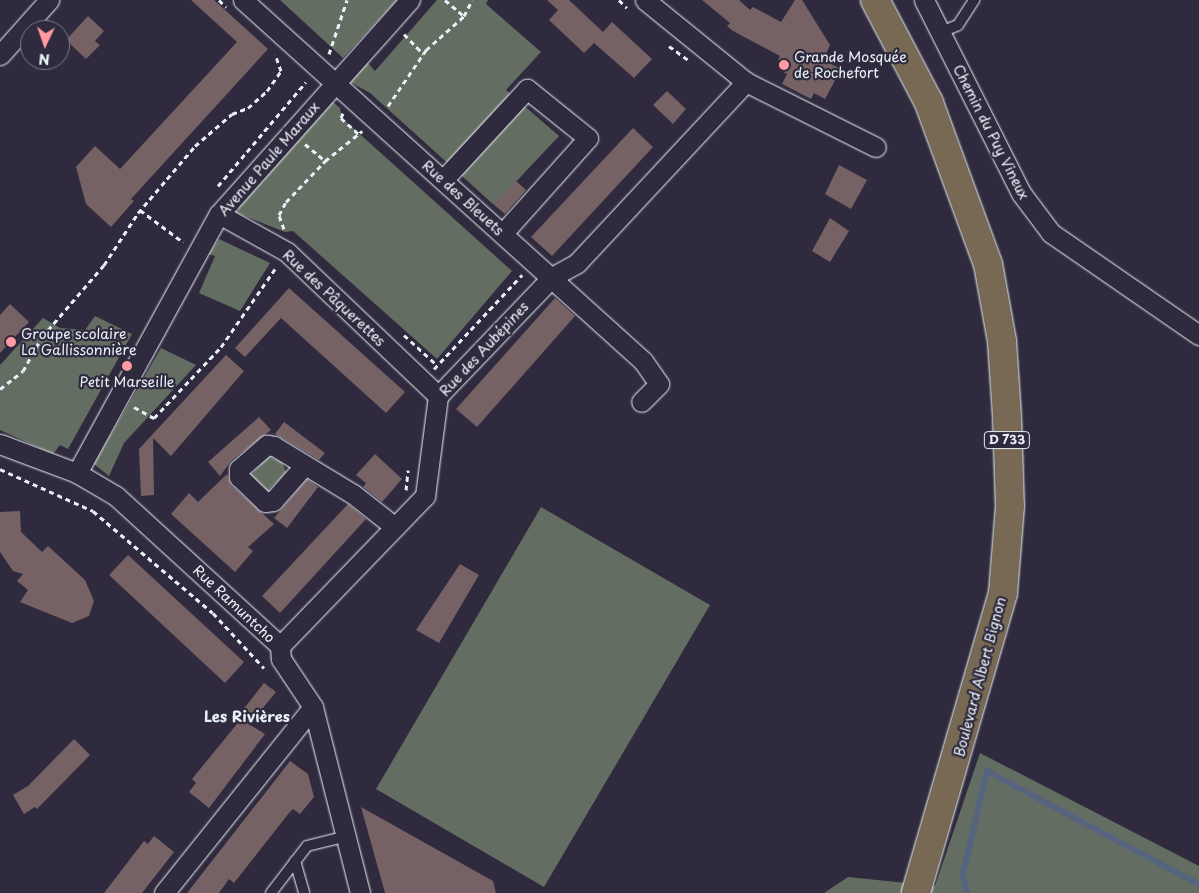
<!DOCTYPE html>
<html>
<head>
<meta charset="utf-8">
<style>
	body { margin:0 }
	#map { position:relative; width:1199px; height:893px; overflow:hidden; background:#2f2a3d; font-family:"Playpen Sans",sans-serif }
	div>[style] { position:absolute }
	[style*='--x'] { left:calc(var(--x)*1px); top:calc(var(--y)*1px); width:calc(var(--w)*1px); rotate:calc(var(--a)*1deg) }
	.green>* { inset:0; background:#646d61 }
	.stream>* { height:5.5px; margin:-2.75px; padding:0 2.75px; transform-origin:2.75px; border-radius:2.75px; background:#56647f }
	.building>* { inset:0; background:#766264 }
	.path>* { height:3px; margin-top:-1.5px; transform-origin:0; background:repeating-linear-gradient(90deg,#e8f1f8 0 5px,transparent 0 9px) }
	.roads { filter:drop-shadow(0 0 1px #e8f1f8) drop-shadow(0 0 1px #e8f1f8) }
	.service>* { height:10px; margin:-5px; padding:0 5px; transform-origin:5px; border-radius:5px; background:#2f2a3d }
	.minor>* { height:19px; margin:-9.5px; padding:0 9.5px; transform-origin:9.5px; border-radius:9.5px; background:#2f2a3d }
	.primary>* { height:28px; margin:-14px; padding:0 14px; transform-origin:14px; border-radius:14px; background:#776954 }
	.dots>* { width:14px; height:14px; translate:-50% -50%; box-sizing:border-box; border:2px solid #2f2a3d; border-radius:50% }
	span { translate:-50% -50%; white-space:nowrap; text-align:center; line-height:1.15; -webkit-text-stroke:4.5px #2f2a3d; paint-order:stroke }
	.shield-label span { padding:1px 4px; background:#2f2a3d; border:1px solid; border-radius:4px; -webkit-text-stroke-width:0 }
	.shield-label { font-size:12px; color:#e8f1f8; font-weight:700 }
	.poi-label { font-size:14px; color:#e8f1f8 }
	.left { translate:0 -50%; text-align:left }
	.street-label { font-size:14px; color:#e8f1f8 }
	.neighbourhood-label { font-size:15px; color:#e8f1f8; font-weight:700 }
	.north { position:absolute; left:20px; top:20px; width:50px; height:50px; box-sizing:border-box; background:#2f2a3d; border:1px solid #797a88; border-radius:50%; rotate:183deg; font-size:14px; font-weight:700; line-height:20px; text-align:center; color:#e8f1f8 }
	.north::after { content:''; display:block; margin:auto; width:18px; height:22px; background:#ff9aa2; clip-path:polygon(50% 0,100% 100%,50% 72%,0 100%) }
</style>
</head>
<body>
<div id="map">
	<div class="green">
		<i style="clip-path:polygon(280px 0,397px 0,343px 58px)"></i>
		<i style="clip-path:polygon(437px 0,488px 0,486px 4px,541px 52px,506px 90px,559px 136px,494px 205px,370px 93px,341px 77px,361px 55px,375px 71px)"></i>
		<i style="clip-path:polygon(325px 95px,340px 108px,342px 118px,512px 271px,437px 359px,293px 231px,285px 232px,237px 213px,244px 186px)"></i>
		<i style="clip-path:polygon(219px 239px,270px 263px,240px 311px,199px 293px,215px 256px,209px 254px)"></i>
		<i style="clip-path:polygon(95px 316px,132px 334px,68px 449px,60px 445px,53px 454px,0 430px,0 365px,43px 318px,60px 328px,85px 330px)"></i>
		<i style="clip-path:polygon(161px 348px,196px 365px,124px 443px,109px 476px,94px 464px)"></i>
		<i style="clip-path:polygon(268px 456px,282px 462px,286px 472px,267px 492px,251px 475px)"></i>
		<i style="clip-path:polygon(541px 507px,710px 605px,544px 887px,376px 789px)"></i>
		<i style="clip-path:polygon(980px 753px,1199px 866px,1199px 893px,824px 893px,848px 877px,935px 886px)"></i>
	</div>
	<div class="stream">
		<i style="--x:967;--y:893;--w:19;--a:-102"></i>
		<i style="--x:963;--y:874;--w:106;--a:-76.9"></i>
		<i style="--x:987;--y:771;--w:240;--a:28.1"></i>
	</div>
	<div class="building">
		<i style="clip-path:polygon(191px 0,214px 0,268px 49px,131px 199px,134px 201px,111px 227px,86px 204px,76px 167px,95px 146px,120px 169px,237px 42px)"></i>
		<i style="clip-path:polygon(547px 0,569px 0,603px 32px,612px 22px,652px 59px,634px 78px,594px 43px,584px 53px,549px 20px,558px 10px)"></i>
		<i style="clip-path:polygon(702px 0,739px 0,750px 10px,753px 7px,781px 22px,795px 0,802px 0,830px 45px,826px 54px,832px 57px,829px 63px,841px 69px,825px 99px,814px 93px,811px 99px,782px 84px,787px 74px,779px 70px,782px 63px,778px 60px,780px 56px,733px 31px,727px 26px,730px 23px)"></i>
		<i style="clip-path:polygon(88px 16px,104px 31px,95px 41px,100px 45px,86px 59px,66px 40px)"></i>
		<i style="clip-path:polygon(667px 91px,686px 109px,673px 124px,653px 105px)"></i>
		<i style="clip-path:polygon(633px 128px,653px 147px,552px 256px,531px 237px)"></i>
		<i style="clip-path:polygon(839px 165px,867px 180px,851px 209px,825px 194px)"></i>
		<i style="clip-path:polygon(516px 181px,526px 190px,505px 214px,494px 205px)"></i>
		<i style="clip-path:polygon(830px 218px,849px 231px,830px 262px,812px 251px)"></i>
		<i style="clip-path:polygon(289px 288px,405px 392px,386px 413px,281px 318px,245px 357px,235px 348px)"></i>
		<i style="clip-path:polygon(555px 298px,575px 316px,477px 427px,456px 409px)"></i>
		<i style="clip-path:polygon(10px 304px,29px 322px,0 353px,0 315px)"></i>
		<i style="clip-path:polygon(226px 355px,244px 371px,171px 456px,153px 438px,154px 495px,141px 496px,139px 449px)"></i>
		<i style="clip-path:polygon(259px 417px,271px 430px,232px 460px,220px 476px,208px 462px)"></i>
		<i style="clip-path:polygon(284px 422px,325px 453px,319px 460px,275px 434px)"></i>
		<i style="clip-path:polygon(375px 454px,402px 479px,382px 502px,363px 487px,366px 483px,356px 475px)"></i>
		<i style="clip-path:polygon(227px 474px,231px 485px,274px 524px,248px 547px,253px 551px,235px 572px,171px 514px,189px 493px,198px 502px)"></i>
		<i style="clip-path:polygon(307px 479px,318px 487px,287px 528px,274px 518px)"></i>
		<i style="clip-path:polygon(348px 504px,366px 519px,280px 613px,262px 596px)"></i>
		<i style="clip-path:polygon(20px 511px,21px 532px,42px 552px,48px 546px,85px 580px,94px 601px,89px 616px,72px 623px,20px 602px,28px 590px,17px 581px,23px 574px,13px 571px,0 552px,0 512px)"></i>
		<i style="clip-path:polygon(128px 555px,244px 662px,225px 683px,109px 575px)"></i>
		<i style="clip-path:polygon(460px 564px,479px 575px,439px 643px,416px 630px)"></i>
		<i style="clip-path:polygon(264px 683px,276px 692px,253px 720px,242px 711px)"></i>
		<i style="clip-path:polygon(241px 719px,265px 734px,209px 808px,189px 792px,196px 783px,192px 779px)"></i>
		<i style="clip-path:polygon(74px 739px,90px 755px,37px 809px,35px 807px,24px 814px,13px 795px,28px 786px)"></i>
		<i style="clip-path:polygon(290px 761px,308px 774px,314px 797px,300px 814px,293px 809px,289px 813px,234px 883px,229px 879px,219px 893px,187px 893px)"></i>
		<i style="clip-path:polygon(361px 807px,493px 881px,496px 893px,385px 893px)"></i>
		<i style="clip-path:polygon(154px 836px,174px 852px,142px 893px,104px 893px,144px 841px,148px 844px)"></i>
	</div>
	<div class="path">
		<i style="--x:219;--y:0;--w:10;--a:45"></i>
		<i style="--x:445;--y:0;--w:25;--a:40"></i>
		<i style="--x:619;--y:0;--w:11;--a:45"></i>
		<i style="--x:404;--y:34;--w:28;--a:46"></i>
		<i style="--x:669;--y:46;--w:24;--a:36"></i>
		<i style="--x:329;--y:54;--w:57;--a:-71.6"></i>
		<i style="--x:388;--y:106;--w:68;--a:-55.8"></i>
		<i style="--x:426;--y:50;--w:51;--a:-41.8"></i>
		<i style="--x:464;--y:16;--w:18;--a:-63"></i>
		<i style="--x:343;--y:113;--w:5;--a:112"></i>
		<i style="--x:341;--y:118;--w:24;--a:42"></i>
		<i style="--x:305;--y:144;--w:26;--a:40"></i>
		<i style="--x:218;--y:186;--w:136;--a:-49.8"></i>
		<i style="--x:140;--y:210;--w:54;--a:36.7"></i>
		<i style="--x:284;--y:229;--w:15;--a:-110"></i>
		<i style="--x:279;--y:215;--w:15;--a:-62"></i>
		<i style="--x:286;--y:202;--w:57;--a:-46.4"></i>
		<i style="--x:325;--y:161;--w:48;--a:-39"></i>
		<i style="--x:404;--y:335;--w:45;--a:42.3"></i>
		<i style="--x:434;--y:369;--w:129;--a:-46.9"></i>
		<i style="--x:0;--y:389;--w:29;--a:-38"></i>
		<i style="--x:23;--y:371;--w:39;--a:-61"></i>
		<i style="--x:42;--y:337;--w:95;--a:-49.3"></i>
		<i style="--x:104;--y:265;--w:62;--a:-56.8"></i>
		<i style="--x:138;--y:213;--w:88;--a:-49.6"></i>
		<i style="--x:195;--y:146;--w:49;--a:-40.9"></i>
		<i style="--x:232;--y:114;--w:17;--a:-21"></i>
		<i style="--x:248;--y:108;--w:25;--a:-42"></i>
		<i style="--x:267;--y:91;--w:24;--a:-55"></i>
		<i style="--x:281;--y:71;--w:18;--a:-109"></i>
		<i style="--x:134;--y:407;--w:23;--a:29"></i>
		<i style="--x:154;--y:418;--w:98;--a:-46.7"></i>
		<i style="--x:221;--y:347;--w:98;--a:-55.3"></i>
		<i style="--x:0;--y:469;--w:102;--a:24.3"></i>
		<i style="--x:93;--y:511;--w:157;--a:40.4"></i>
		<i style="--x:213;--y:613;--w:75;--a:47.2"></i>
		<i style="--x:406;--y:490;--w:20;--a:-84"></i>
	</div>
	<div class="roads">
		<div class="service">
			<i style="--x:941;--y:32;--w:18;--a:-22"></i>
			<i style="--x:958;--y:25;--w:30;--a:-57"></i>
			<i style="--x:295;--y:861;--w:33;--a:74"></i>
			<i style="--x:271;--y:893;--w:59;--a:-52.5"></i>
			<i style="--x:307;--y:846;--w:38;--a:-14"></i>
		</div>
		<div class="minor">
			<i style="--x:243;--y:0;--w:539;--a:42.07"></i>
			<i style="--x:643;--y:361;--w:28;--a:55"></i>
			<i style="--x:659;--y:384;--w:25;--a:135"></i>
			<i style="--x:645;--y:0;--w:130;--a:39.1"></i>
			<i style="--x:746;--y:82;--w:145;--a:26.6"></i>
			<i style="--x:924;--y:0;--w:216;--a:63.3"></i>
			<i style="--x:1021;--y:193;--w:50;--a:53.1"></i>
			<i style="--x:1051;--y:233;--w:180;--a:34.6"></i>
			<i style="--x:0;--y:55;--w:74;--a:-48.3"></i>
			<i style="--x:443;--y:180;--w:124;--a:-47.3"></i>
			<i style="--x:527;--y:89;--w:78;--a:38.8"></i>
			<i style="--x:588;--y:138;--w:127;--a:131.8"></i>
			<i style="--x:219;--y:214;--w:78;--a:29.2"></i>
			<i style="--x:287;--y:252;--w:209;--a:43.6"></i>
			<i style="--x:0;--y:444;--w:82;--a:20.6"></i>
			<i style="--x:77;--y:473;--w:45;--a:30.5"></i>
			<i style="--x:116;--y:496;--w:222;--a:42.4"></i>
			<i style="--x:280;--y:646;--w:13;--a:86"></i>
			<i style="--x:281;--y:659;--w:58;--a:56.3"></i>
			<i style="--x:313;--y:707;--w:192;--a:75.8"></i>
			<i style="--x:303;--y:467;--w:45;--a:131.4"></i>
			<i style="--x:273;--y:501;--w:8;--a:173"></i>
			<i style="--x:265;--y:502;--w:36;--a:-136"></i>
			<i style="--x:239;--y:477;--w:8;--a:-90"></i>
			<i style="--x:239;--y:469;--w:37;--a:-41"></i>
			<i style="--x:267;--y:445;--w:7;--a:8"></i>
			<i style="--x:274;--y:446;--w:92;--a:31.3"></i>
			<i style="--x:353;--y:494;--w:53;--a:38.2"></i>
			<i style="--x:77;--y:473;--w:295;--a:-61.3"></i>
			<i style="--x:219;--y:214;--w:287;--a:-48.3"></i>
			<i style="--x:280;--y:646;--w:209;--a:-46"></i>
			<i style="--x:425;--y:496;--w:101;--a:-82.6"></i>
			<i style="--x:438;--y:396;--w:165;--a:-46.2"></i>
			<i style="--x:552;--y:277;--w:29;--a:-29"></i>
			<i style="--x:577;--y:263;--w:248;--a:-47"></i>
			<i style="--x:164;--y:893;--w:238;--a:-51.3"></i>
		</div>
		<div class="primary">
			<i style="--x:875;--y:0;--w:116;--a:62.3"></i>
			<i style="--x:929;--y:103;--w:171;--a:69.9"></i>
			<i style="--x:988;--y:264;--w:78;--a:79.7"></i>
			<i style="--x:1002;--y:341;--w:76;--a:86.2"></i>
			<i style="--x:1007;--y:417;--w:89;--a:88.1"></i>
			<i style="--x:1010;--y:506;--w:87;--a:94.6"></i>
			<i style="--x:1003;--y:593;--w:312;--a:106.2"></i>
		</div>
	</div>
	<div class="dots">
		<i style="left:784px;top:65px;background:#ff9aa2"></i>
		<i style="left:11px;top:342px;background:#ff9aa2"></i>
		<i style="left:127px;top:366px;background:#ff9aa2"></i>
	</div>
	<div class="shield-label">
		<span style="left:1007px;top:440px">D 733</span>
	</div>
	<div class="poi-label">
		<span class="left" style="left:794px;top:65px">Grande Mosquée<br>de Rochefort</span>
		<span class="left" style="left:21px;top:342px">Groupe scolaire<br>La Gallissonnière</span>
		<span style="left:127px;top:382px">Petit Marseille</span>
	</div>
	<div class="street-label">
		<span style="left:991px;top:132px;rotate:63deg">Chemin du Puy Vineux</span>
		<span style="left:269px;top:159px;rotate:-49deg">Avenue Paule Maraux</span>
		<span style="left:463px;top:198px;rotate:42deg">Rue des Bleuets</span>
		<span style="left:334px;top:298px;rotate:43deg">Rue des Pâquerettes</span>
		<span style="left:484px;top:349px;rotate:-47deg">Rue des Aubépines</span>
		<span style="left:234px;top:604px;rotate:43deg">Rue Ramuntcho</span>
		<span style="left:980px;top:677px;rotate:-75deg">Boulevard Albert Bignon</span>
	</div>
	<div class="neighbourhood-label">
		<span style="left:247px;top:716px">Les Rivières</span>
	</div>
	<div class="north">N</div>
</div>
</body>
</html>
